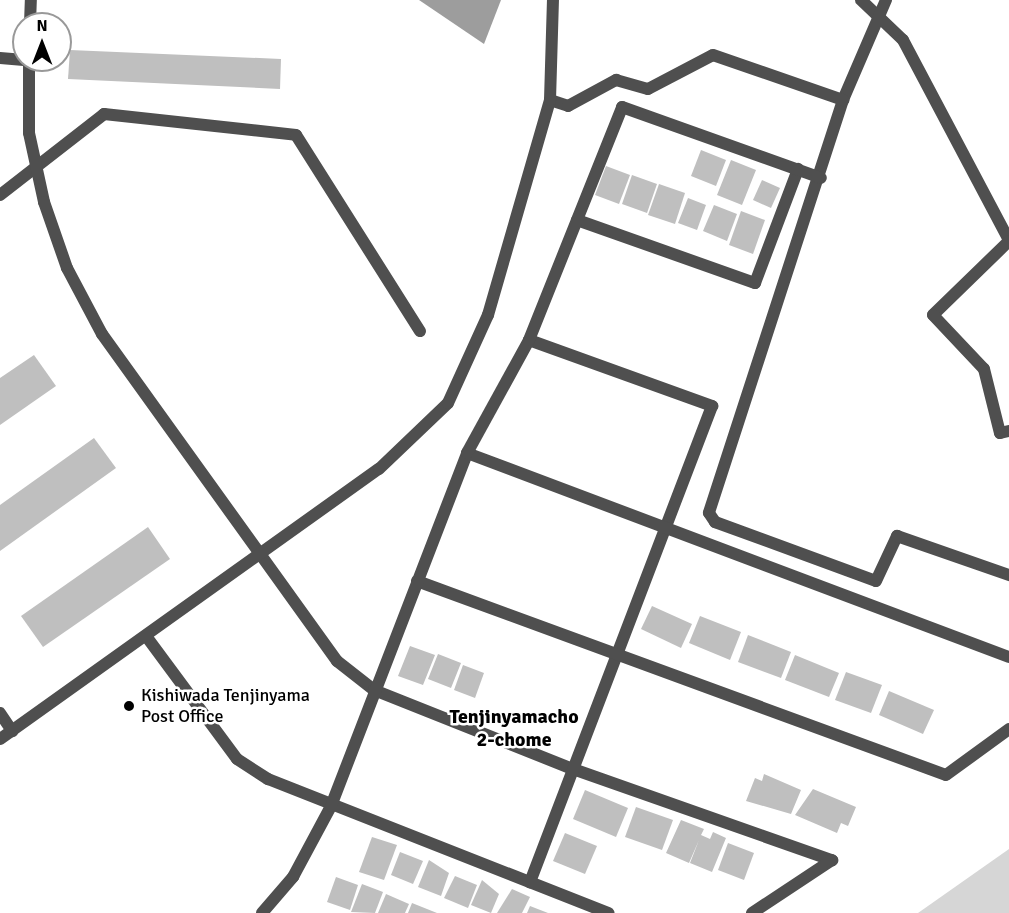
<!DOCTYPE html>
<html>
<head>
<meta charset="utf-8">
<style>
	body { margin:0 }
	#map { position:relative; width:1009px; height:913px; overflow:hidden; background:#fff; font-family:Signika,sans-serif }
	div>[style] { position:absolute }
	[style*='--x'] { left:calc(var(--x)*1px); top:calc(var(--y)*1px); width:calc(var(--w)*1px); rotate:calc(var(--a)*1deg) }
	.green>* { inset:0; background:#d6d6d6 }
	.water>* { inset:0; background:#9d9d9d }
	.building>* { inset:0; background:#bfbfbf }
	.lane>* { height:12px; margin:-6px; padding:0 6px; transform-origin:6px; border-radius:6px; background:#4f4f4f }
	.street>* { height:12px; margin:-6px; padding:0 6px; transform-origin:6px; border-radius:6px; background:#4f4f4f }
	.dots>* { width:16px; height:16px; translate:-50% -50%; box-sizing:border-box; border:3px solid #fff; border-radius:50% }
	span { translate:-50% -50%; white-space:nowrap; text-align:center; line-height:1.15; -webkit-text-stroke:5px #fff; paint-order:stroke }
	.poi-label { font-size:18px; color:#000 }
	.left { translate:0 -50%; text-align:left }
	.neighbourhood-label { font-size:20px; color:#000; font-weight:700 }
	.north { position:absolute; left:12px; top:12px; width:60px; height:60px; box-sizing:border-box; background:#fff; border:2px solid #999; border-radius:50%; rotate:0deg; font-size:16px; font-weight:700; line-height:24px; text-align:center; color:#000 }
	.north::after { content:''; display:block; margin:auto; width:21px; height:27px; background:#000; clip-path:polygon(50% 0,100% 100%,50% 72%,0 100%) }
</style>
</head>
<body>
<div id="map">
	<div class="green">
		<i style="clip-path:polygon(1009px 849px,1009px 913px,918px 913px)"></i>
	</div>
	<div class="water">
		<i style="clip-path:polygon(419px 0,501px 0,484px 44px)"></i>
	</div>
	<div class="building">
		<i style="clip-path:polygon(70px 50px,281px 59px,280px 89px,68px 79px)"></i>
		<i style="clip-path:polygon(701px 150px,726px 160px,716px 186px,691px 176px)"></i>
		<i style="clip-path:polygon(731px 160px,756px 170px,742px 205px,717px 195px)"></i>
		<i style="clip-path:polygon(606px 166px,630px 175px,619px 204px,595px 195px)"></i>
		<i style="clip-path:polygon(632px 175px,657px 184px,647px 213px,622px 204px)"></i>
		<i style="clip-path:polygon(762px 180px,780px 188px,771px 208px,753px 200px)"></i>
		<i style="clip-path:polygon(659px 184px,685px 193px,675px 224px,648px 215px)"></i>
		<i style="clip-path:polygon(688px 198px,706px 205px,697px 230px,678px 223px)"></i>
		<i style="clip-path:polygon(714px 205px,737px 214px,727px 241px,703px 231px)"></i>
		<i style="clip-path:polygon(741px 211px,765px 220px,753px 254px,729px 245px)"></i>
		<i style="clip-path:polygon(34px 355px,56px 386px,0 425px,0 378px)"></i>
		<i style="clip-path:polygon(94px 438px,116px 468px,0 551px,0 505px)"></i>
		<i style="clip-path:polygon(148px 527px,170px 559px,43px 647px,21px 616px)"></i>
		<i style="clip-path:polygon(652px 606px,692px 624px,681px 648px,641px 629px)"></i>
		<i style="clip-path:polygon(700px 616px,741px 632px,730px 660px,689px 643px)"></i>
		<i style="clip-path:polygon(748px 635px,791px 652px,781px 678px,738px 662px)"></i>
		<i style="clip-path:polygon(410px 646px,435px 655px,423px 685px,398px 676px)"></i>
		<i style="clip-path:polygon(438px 654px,461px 663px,451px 688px,428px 679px)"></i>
		<i style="clip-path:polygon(795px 655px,839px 673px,829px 697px,785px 680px)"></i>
		<i style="clip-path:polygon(463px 665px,484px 673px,475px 698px,454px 690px)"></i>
		<i style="clip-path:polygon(846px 672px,882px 685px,871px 713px,835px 700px)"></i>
		<i style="clip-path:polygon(889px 691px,934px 710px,923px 734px,879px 715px)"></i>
		<i style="clip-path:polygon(764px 774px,801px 790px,791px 814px,746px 801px,755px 778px,762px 781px)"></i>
		<i style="clip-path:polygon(813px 789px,856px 807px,848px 826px,841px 823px,837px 833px,795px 815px)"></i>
		<i style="clip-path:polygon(585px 790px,628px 808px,616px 837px,573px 819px)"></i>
		<i style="clip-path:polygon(636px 807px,673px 820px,662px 850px,625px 837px)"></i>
		<i style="clip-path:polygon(681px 820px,704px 829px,701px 835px,710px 839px,713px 832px,726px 838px,712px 872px,690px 863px,699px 840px,689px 863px,666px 853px)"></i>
		<i style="clip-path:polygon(565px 833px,597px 846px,585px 874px,553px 861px)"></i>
		<i style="clip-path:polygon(372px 837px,397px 845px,384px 880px,359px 872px)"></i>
		<i style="clip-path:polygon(728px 843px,754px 853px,744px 880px,718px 870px)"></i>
		<i style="clip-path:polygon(400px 852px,423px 861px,413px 884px,391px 875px)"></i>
		<i style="clip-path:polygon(429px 860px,449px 873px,441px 896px,418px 887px)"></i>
		<i style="clip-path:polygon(455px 876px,477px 885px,468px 908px,444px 898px)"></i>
		<i style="clip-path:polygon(336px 877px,358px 885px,350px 910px,327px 902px)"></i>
		<i style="clip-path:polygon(482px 880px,499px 894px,491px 913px,471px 905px)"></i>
		<i style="clip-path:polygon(362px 884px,383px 892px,375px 913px,351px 912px)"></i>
		<i style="clip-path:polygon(512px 889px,530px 897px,522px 913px,497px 913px)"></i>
		<i style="clip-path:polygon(386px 894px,409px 904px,405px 913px,378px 913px)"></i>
		<i style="clip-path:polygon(412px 903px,437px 913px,408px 913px)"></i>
		<i style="clip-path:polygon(530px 906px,548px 913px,527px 913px)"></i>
	</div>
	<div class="lane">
		<i style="--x:0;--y:195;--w:132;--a:-37.9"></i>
		<i style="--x:104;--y:114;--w:193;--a:6.2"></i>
		<i style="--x:296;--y:135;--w:232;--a:57.7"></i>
		<i style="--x:0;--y:713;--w:22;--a:56"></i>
	</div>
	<div class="street">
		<i style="--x:861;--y:0;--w:58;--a:43.6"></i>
		<i style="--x:903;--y:40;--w:226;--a:62.1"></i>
		<i style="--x:886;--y:0;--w:109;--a:113.3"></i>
		<i style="--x:843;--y:100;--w:434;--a:108"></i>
		<i style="--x:709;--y:513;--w:11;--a:56"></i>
		<i style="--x:715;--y:522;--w:171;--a:20.1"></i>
		<i style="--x:876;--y:581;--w:50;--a:-65"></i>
		<i style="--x:897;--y:536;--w:119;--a:19.2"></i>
		<i style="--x:30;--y:24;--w:24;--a:-88"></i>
		<i style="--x:0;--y:58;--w:24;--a:5"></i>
		<i style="--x:29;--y:60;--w:73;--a:90"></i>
		<i style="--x:29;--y:133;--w:71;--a:77.7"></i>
		<i style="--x:44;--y:202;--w:70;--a:70.8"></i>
		<i style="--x:67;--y:268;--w:75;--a:62.1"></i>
		<i style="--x:102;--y:334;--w:403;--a:54.3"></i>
		<i style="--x:337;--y:661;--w:47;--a:38.1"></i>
		<i style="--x:374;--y:690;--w:214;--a:21.7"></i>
		<i style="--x:573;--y:769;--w:275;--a:19.4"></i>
		<i style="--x:550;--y:100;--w:19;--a:18"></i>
		<i style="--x:568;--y:106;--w:55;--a:-28.4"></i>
		<i style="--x:616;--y:80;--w:33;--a:16"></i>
		<i style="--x:648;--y:89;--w:73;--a:-27.6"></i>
		<i style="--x:713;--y:55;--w:138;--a:19.1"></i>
		<i style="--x:577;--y:220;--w:189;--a:19.5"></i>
		<i style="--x:755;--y:283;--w:122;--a:-69.3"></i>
		<i style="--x:1009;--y:241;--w:106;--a:135.8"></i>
		<i style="--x:933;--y:315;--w:74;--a:46.6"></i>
		<i style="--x:984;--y:369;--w:66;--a:76"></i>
		<i style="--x:1000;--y:433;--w:9;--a:-13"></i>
		<i style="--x:529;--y:340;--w:195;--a:19.8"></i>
		<i style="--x:712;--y:406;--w:510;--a:110.92"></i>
		<i style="--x:467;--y:453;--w:579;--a:20.63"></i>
		<i style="--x:417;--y:581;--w:563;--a:20.14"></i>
		<i style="--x:946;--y:775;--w:78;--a:-36.1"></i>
		<i style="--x:146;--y:636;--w:153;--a:53.5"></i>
		<i style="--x:237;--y:759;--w:37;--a:33"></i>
		<i style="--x:268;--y:779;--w:366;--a:21.5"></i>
		<i style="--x:0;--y:739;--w:465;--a:-35.5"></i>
		<i style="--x:379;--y:469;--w:95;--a:-43.7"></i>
		<i style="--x:448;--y:403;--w:97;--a:-65.6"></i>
		<i style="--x:488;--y:315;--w:224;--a:-73.9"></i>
		<i style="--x:550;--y:100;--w:100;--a:-88.3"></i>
		<i style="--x:262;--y:913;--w:48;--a:-49.3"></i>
		<i style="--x:293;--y:877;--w:81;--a:-61.8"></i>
		<i style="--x:331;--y:806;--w:378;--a:-68.9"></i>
		<i style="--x:467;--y:453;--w:129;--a:-61.2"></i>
		<i style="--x:529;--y:340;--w:251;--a:-68.2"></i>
		<i style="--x:622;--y:107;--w:211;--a:19.6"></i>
		<i style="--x:752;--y:913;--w:96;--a:-33.5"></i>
	</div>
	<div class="dots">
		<i style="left:129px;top:706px;background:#000"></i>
	</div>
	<div class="poi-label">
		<span class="left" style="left:141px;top:706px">Kishiwada Tenjinyama<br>Post Office</span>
	</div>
	<div class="neighbourhood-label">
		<span style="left:514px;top:728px">Tenjinyamacho<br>2-chome</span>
	</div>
	<div class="north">N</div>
</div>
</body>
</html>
